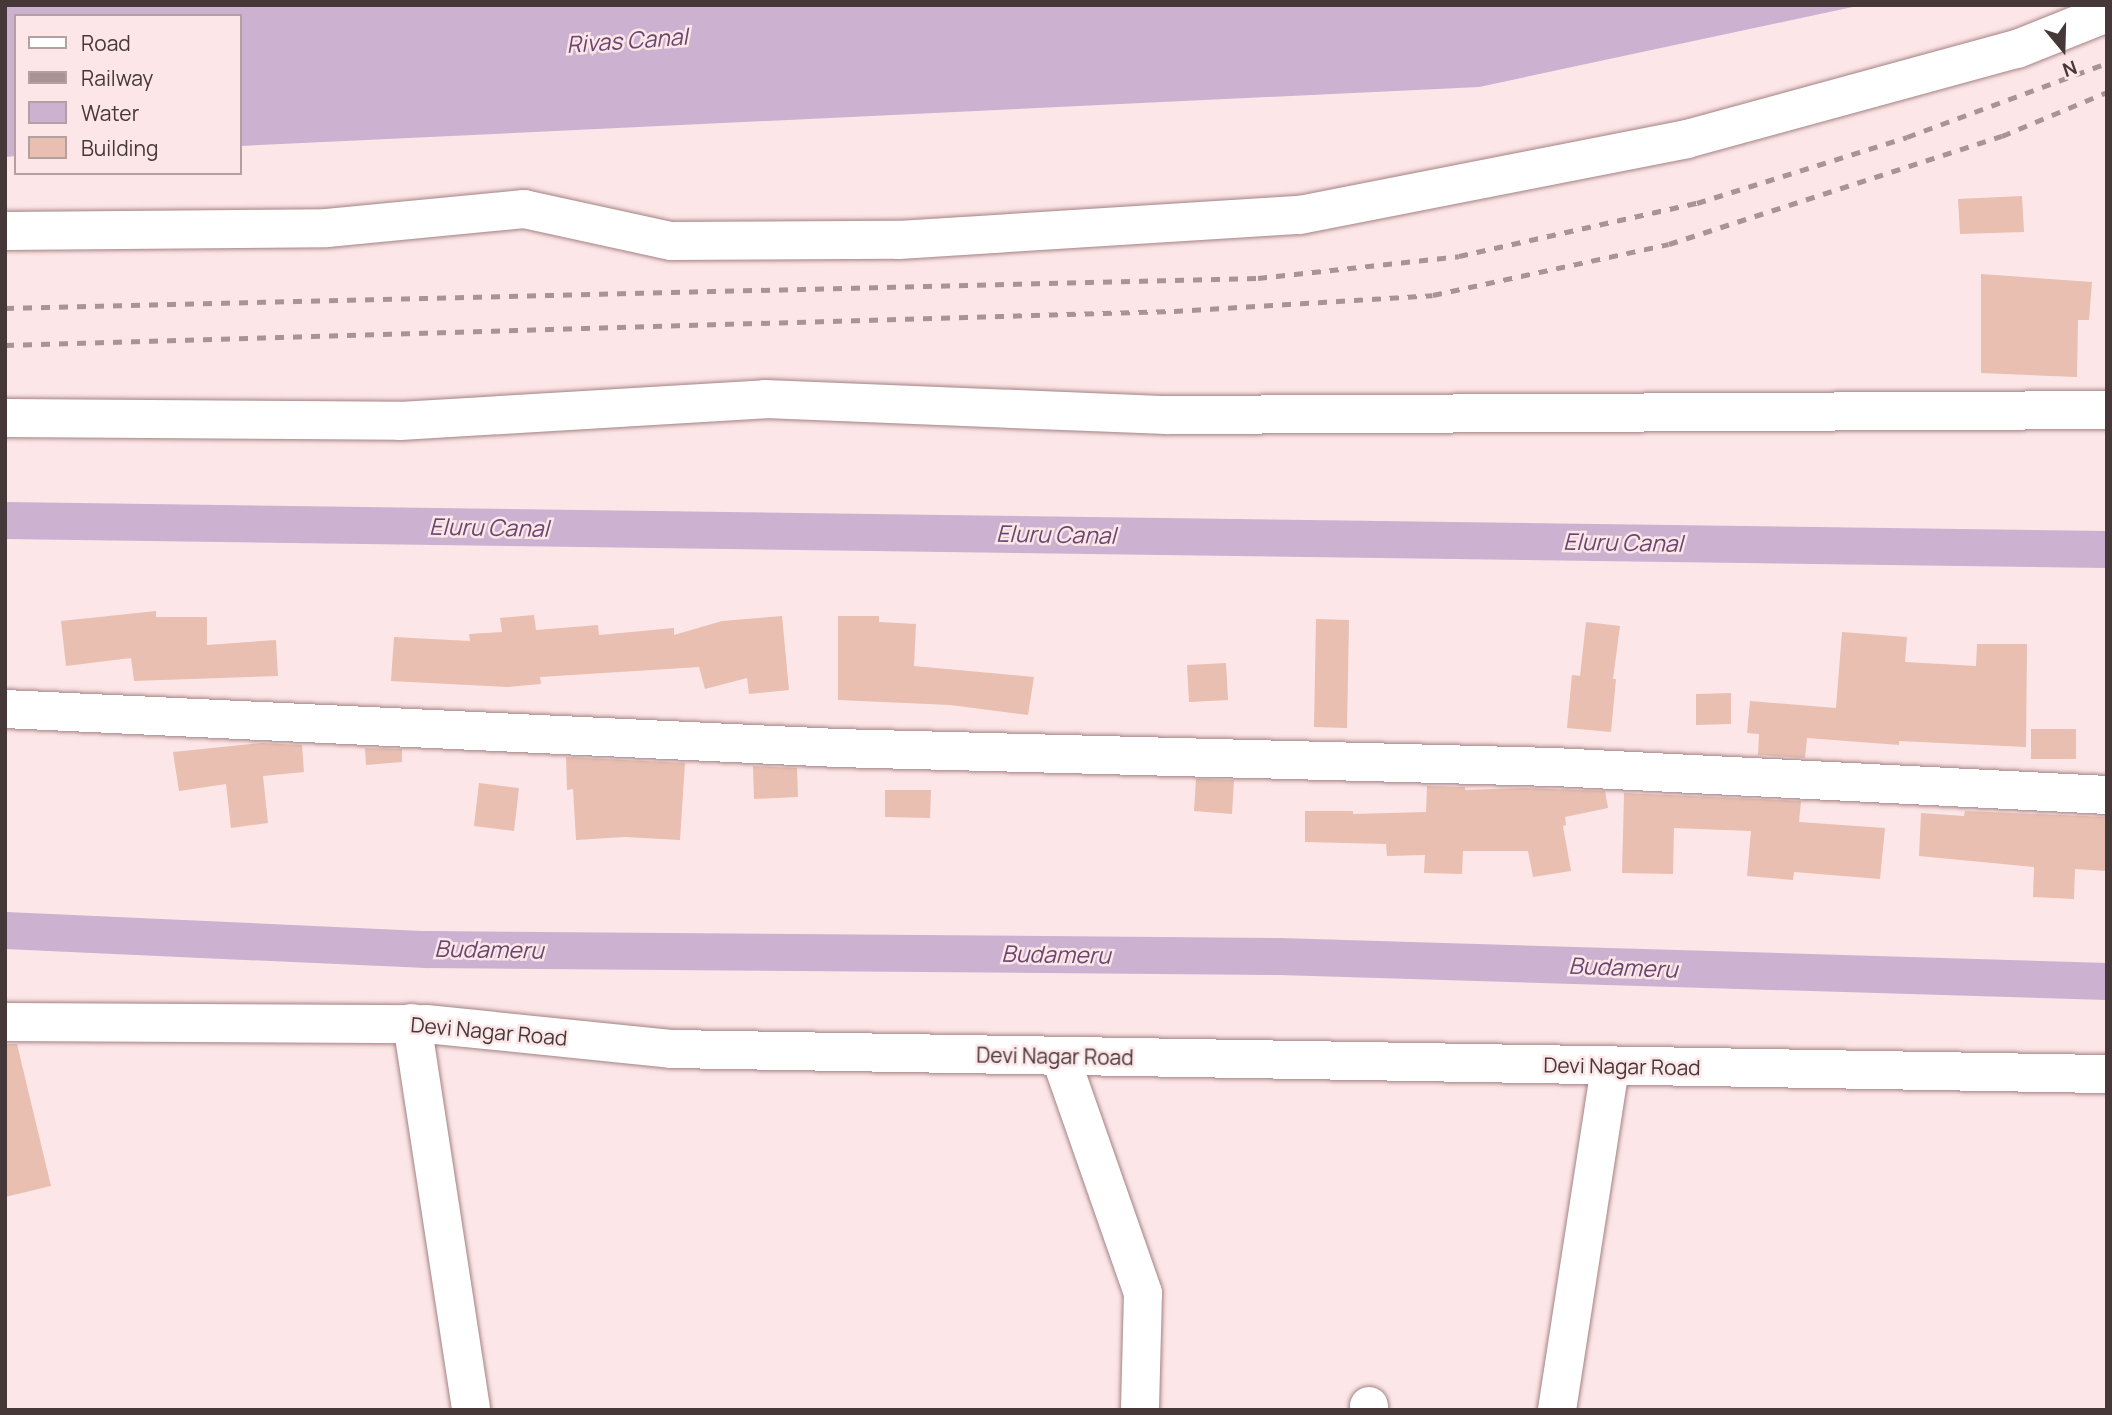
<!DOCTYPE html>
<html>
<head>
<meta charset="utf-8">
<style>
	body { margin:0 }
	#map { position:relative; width:2112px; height:1415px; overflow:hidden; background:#fde6e7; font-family:Manrope,sans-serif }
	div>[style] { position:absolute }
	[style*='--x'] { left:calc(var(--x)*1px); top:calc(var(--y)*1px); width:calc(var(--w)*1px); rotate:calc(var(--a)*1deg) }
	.water>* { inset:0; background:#ccb1d1 }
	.canal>* { height:37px; margin:-18.5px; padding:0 18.5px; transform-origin:18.5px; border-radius:18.5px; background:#ccb1d1 }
	.building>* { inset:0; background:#e9bfb1 }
	.roads { filter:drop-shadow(0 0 2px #a48285) drop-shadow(0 0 2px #a48285) }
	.street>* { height:38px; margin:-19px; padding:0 19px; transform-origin:19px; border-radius:19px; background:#fff }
	.secondary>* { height:38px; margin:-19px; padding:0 19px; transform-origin:19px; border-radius:19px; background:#fff }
	.rail>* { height:5px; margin-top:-2.5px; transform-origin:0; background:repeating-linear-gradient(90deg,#a89495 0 9px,transparent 0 18px) }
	span { translate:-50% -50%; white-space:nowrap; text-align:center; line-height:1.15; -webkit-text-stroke:5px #fde6e7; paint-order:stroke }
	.street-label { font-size:21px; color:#463738 }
	.water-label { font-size:23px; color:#6a4570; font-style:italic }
	.frame { position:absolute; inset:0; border:7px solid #463738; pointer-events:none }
	.legend { position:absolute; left:14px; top:14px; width:228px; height:161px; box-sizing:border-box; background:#fde6e7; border:2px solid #b4a0a1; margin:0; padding:9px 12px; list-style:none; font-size:21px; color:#463738 }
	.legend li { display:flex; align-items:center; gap:14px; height:35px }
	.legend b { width:35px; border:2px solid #b4a0a1 }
	.north { position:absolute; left:2028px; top:14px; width:70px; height:70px; -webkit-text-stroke:5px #fde6e7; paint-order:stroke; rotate:161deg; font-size:19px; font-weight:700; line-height:28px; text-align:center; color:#463738 }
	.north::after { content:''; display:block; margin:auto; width:24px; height:32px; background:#463738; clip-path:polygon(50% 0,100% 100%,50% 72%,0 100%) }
</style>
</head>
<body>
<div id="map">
	<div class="water">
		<i style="clip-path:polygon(5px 5px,1862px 5px,1479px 87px,240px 146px,240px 16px,16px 16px,16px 156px,5px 157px)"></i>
	</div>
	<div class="canal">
		<i style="--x:5;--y:520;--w:2102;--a:0.79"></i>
		<i style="--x:5;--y:930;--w:422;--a:2.6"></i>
		<i style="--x:427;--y:949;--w:852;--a:0.47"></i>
		<i style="--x:1279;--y:956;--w:828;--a:1.73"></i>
	</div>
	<div class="building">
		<i style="clip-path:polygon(2022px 196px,2024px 232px,1960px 234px,1958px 199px)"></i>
		<i style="clip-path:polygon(1981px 274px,2092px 282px,2089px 320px,2078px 320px,2077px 377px,1981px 373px)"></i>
		<i style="clip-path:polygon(156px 611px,156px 617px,207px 617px,207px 645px,276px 640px,278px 676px,134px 681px,131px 658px,66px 666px,61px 621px)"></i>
		<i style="clip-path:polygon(534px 615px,536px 630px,598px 625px,599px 635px,674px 628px,674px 635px,722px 621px,782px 616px,789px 690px,749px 694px,747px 678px,705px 689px,699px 667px,540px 677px,541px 684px,507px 687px,391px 681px,394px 637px,470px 641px,469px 634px,502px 632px,500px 618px)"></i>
		<i style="clip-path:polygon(838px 616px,879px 616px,879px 622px,916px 624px,914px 666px,1034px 677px,1028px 715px,950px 705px,838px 700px)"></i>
		<i style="clip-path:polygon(1316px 619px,1349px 620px,1347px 728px,1314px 727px)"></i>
		<i style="clip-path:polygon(1586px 622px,1620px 626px,1613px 679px,1616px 679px,1611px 732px,1567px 728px,1572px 675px,1580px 676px)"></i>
		<i style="clip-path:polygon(1842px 632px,1907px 637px,1905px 662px,1976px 666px,1977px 644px,2027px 644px,2026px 747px,1899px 741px,1899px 745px,1807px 738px,1805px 758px,1758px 755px,1759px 734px,1747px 733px,1750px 701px,1836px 708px)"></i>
		<i style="clip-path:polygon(1226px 663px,1228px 700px,1189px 702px,1187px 665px)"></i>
		<i style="clip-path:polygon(1731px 693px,1731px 724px,1696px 725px,1696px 694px)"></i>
		<i style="clip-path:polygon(2031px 729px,2076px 729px,2076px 759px,2031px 759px)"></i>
		<i style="clip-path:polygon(262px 743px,302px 745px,304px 772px,263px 776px,268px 823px,231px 828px,226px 784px,179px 791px,173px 752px)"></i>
		<i style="clip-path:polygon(365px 748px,402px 749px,402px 762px,366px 765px)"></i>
		<i style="clip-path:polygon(566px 757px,685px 763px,680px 840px,625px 837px,576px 840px,573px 789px,567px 790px)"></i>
		<i style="clip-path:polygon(753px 766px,797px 768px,798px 797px,754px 799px)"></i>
		<i style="clip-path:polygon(1196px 779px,1234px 780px,1232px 814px,1194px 811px)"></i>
		<i style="clip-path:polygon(479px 783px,519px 788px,514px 831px,474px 826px)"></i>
		<i style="clip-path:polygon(1427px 786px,1465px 787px,1465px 790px,1525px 788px,1605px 791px,1608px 808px,1565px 817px,1566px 825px,1563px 826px,1571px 871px,1533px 877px,1528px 851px,1463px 851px,1462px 874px,1424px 873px,1425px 855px,1387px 856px,1386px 844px,1305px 842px,1305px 811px,1353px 811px,1353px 814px,1426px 812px)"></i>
		<i style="clip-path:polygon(885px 790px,931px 790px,930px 818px,885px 817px)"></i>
		<i style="clip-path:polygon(1624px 793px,1801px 801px,1799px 822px,1885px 828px,1880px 879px,1794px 872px,1793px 880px,1747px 876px,1751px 831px,1674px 828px,1673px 874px,1622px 873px)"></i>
		<i style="clip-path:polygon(1965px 811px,2107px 817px,2107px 871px,2075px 869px,2074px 899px,2033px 897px,2034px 867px,1919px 856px,1921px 813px,1964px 816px)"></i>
		<i style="clip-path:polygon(5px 1044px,17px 1044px,51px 1186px,5px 1197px)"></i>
	</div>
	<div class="roads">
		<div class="street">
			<i style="--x:5;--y:231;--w:322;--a:-0.5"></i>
			<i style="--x:327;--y:228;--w:198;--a:-5.5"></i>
			<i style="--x:524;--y:209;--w:150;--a:12.3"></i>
			<i style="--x:671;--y:241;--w:228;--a:-0.3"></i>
			<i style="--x:899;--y:240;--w:402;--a:-3.6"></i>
			<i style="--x:1300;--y:215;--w:394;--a:-11.1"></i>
			<i style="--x:1687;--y:139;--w:342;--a:-15.3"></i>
			<i style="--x:2017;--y:49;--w:97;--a:-21.8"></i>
			<i style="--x:5;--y:418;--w:395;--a:0.4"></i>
			<i style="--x:400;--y:421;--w:366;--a:-3.4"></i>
			<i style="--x:765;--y:399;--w:402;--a:2.3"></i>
			<i style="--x:1167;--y:415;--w:940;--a:-0.3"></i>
			<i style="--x:5;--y:709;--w:833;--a:2.68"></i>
			<i style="--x:837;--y:748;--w:717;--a:1.52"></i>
			<i style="--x:1554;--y:767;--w:554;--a:2.9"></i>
			<i style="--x:412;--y:1023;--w:391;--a:81.3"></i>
			<i style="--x:1060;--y:1056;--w:251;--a:70.7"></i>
			<i style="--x:1143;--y:1293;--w:117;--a:91.5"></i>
			<i style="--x:1369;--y:1410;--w:4;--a:-90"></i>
			<i style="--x:1557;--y:1410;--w:348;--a:-81.2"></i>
		</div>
		<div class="secondary">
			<i style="--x:5;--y:1022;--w:421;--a:0.3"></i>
			<i style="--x:426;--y:1024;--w:246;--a:5.8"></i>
			<i style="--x:671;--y:1049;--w:1436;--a:1"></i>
		</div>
	</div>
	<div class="rail">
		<i style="--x:5;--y:308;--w:1253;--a:-1.37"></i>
		<i style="--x:1258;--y:278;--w:202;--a:-6.2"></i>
		<i style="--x:1459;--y:256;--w:244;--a:-12.6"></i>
		<i style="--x:1697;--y:203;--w:220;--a:-17.4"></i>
		<i style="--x:1907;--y:137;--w:213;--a:-20.3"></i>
		<i style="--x:5;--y:345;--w:1169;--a:-1.67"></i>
		<i style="--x:1174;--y:311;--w:259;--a:-3.5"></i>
		<i style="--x:1433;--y:295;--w:241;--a:-12.2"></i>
		<i style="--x:1669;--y:244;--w:350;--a:-18"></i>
		<i style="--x:2002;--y:136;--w:114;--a:-22.7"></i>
	</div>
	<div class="street-label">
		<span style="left:489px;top:1031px;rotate:5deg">Devi Nagar Road</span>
		<span style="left:1055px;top:1056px;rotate:1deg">Devi Nagar Road</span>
		<span style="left:1622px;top:1066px;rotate:1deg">Devi Nagar Road</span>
	</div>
	<div class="water-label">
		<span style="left:627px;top:40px;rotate:-4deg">Rivas Canal</span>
		<span style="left:489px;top:527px;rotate:1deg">Eluru Canal</span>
		<span style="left:1056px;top:534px;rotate:1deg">Eluru Canal</span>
		<span style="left:1623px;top:542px;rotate:1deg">Eluru Canal</span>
		<span style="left:489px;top:949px;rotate:1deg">Budameru</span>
		<span style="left:1056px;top:954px;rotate:1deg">Budameru</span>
		<span style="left:1623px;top:967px;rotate:2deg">Budameru</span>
	</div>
	<div class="frame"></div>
	<ul class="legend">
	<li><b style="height:9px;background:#fff"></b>Road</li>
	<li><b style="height:9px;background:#a89495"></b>Railway</li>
	<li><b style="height:19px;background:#ccb1d1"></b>Water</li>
	<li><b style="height:19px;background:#e9bfb1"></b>Building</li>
	</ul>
	<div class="north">N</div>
</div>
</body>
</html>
